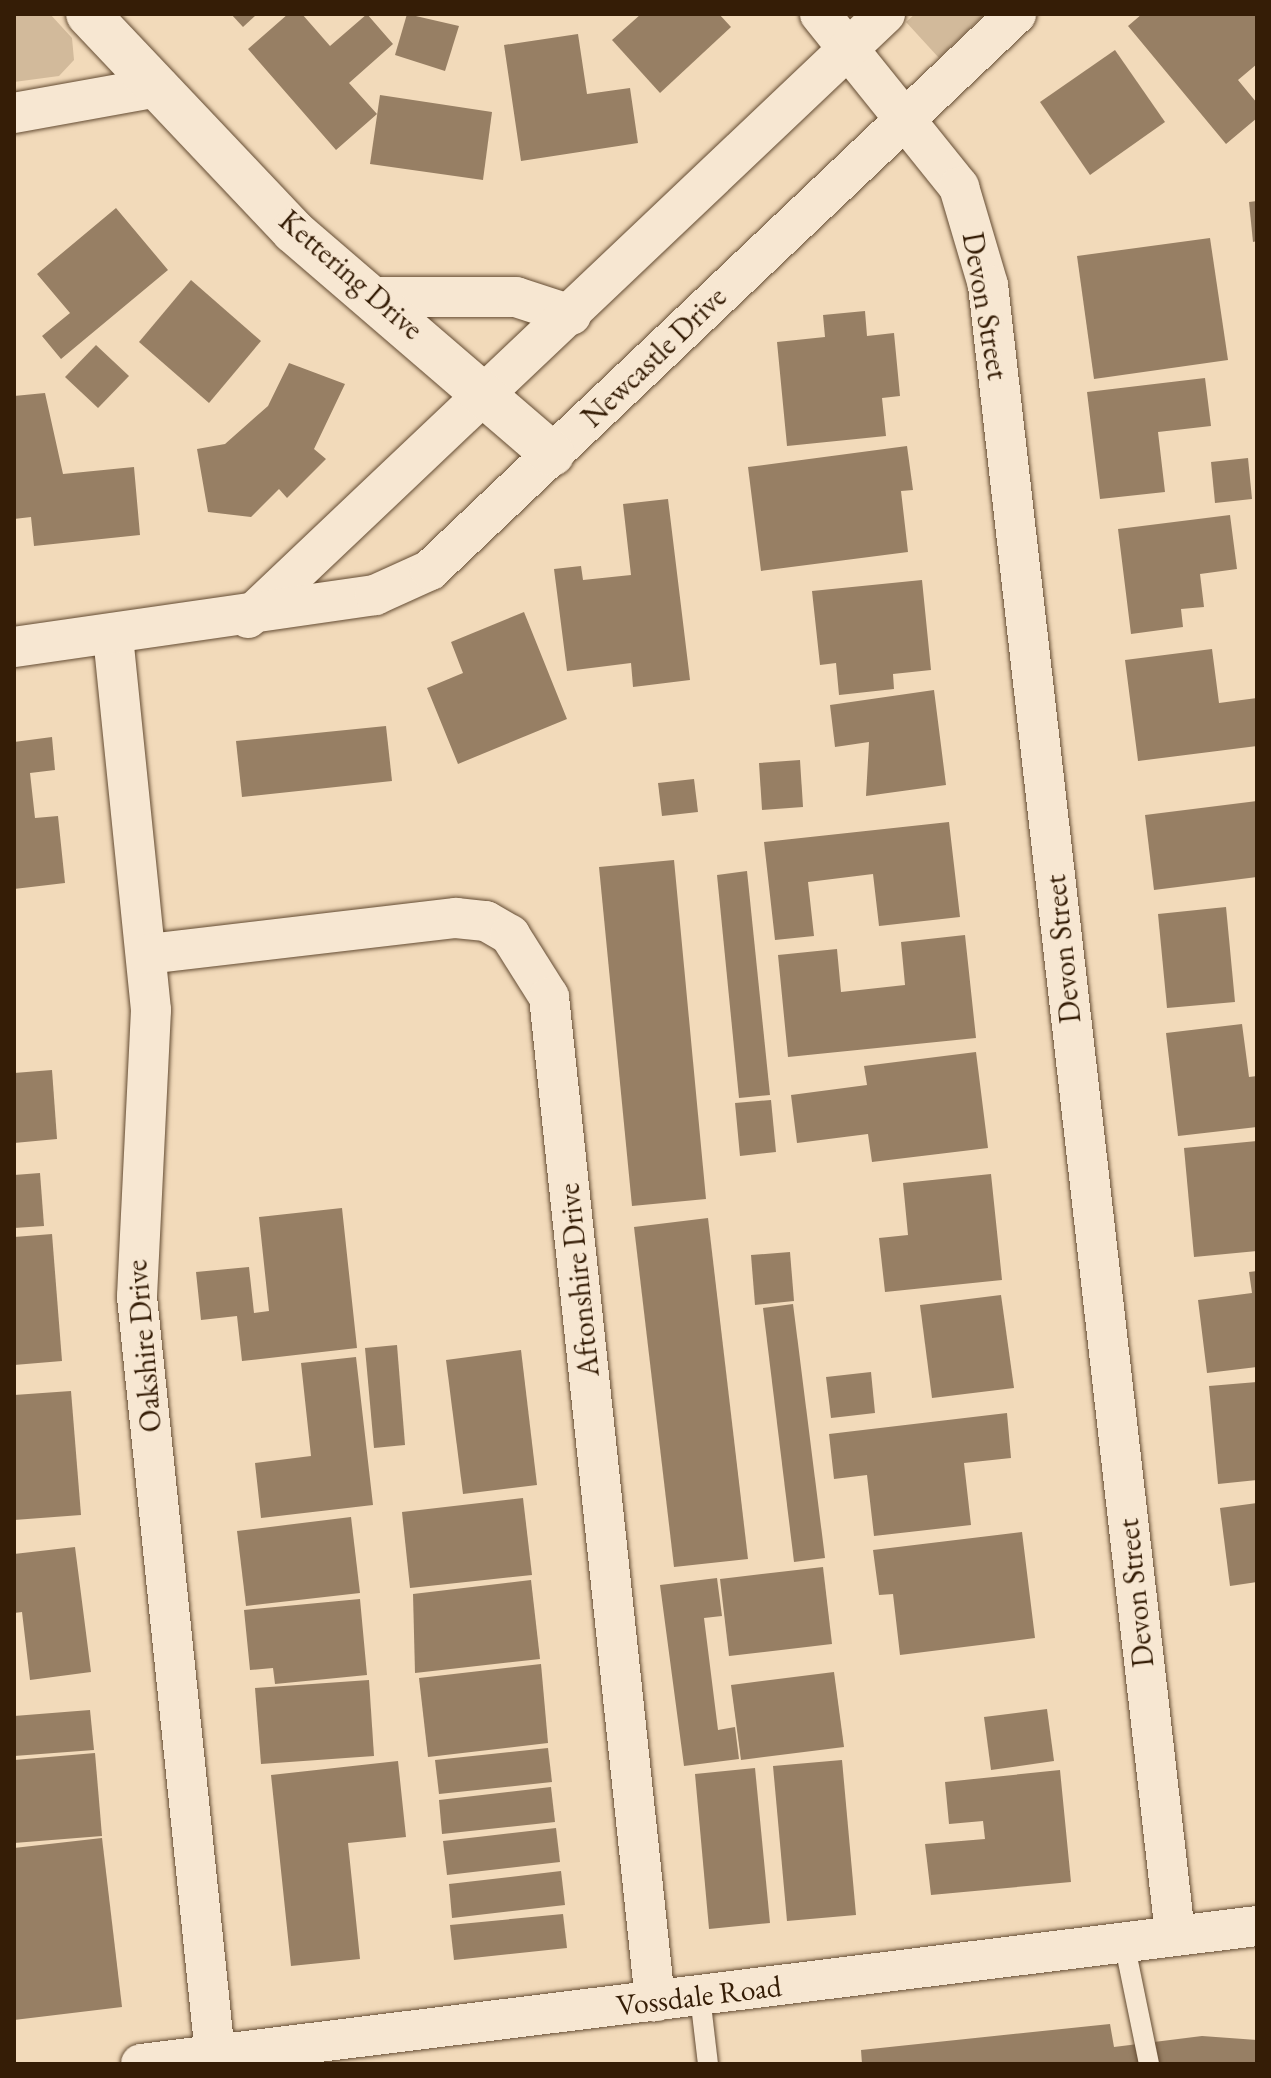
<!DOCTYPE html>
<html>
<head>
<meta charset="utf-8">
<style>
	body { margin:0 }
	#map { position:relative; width:1271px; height:2078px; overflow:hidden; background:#f2daba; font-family:"EB Garamond",serif }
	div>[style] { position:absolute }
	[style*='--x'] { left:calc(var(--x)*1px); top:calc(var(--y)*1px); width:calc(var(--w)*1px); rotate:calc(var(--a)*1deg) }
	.green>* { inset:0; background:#d2ba9b }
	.building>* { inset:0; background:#977f64 }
	.roads { filter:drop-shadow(0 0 2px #644c33) drop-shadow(0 0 2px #644c33) }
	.service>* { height:20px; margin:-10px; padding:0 10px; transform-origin:10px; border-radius:10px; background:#f7e7d2 }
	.minor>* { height:40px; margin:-20px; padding:0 20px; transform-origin:20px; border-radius:20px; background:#f7e7d2 }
	.tertiary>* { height:44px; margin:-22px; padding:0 22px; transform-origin:22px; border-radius:22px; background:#f7e7d2 }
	span { translate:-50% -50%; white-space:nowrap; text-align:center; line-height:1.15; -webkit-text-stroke:8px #f7e7d2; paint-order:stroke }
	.street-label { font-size:30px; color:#351d06 }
	.frame { position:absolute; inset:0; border:16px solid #351d06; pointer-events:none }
</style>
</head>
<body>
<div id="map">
	<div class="green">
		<i style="clip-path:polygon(14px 14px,50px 14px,72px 38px,74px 60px,59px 76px,14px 82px)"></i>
		<i style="clip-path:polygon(915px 14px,985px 14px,939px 58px,906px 22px)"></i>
	</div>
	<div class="building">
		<i style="clip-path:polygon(231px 14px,257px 14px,243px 27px)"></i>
		<i style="clip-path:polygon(288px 14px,302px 14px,330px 46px,367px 14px,393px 44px,349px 83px,377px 114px,336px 150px,248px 49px)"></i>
		<i style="clip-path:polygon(407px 14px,459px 26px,445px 71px,395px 55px)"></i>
		<i style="clip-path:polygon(641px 14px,719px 14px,731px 27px,660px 93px,612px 40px)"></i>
		<i style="clip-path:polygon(1142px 14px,1257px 14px,1257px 64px,1238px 80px,1257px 103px,1257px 118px,1226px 144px,1128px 26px)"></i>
		<i style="clip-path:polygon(578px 34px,587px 94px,630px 88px,638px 143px,521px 161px,504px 45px)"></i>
		<i style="clip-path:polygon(1115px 50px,1165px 122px,1090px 175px,1040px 102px)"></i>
		<i style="clip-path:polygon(380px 95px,492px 112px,483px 180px,370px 164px)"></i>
		<i style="clip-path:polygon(1257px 201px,1257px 241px,1253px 242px,1249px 202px)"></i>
		<i style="clip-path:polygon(116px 208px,168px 270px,61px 359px,42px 336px,70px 313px,37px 274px)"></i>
		<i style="clip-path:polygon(1210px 238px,1228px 360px,1094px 379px,1077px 256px)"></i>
		<i style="clip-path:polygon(191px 280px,261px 341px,209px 403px,139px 342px)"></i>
		<i style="clip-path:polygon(865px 311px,867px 336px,894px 333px,900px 396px,882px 398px,886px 436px,787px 446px,777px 342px,825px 337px,823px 315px)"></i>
		<i style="clip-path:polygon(96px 345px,129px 376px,98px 408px,65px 377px)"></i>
		<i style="clip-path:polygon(289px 363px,345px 384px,314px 449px,326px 459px,287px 498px,279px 489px,251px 517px,208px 512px,197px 449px,225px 444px,268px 406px)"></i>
		<i style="clip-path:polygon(1205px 378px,1211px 426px,1158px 432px,1165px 492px,1100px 499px,1087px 392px)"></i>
		<i style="clip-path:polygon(45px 393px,63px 474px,134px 467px,140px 535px,34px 546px,31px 517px,14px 519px,14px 396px)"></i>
		<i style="clip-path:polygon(907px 446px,913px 490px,901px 491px,908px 552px,761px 571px,748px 467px)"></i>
		<i style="clip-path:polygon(1248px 458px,1252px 499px,1215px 503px,1211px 462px)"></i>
		<i style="clip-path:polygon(668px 499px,690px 680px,633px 687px,631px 663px,567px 671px,554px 569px,581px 566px,583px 580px,631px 575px,623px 504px)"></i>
		<i style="clip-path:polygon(1230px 515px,1237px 569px,1200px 574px,1204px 607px,1181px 609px,1183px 627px,1131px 634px,1118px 529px)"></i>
		<i style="clip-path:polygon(922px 580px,931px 670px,893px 674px,894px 689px,839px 695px,836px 663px,820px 665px,812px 591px)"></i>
		<i style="clip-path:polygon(524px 612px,567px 719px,458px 764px,427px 688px,463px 673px,451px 642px)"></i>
		<i style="clip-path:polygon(1212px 649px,1219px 703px,1257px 698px,1257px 746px,1138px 761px,1125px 660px)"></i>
		<i style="clip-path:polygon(934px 690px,946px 785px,866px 796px,869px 742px,835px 747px,830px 705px)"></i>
		<i style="clip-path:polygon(386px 726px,392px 781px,242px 797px,236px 741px)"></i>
		<i style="clip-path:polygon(52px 737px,55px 770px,30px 773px,35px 818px,58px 816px,65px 883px,14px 889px,14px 742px)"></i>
		<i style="clip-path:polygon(800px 760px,803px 807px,762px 810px,759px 763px)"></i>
		<i style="clip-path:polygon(694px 779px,698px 812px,662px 816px,658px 783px)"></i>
		<i style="clip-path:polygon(1257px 801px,1257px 877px,1154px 890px,1145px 815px)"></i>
		<i style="clip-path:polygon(949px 822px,960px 917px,879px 926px,873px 874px,808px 882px,814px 936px,775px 940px,764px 842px)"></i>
		<i style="clip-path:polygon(674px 860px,706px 1199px,632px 1206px,599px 867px)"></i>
		<i style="clip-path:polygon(747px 871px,770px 1095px,739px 1098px,717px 875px)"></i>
		<i style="clip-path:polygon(1226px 907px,1235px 1002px,1167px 1008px,1158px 914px)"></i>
		<i style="clip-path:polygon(965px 935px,976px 1038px,788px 1057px,778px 955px,837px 949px,841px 992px,905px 985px,901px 942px)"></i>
		<i style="clip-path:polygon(1242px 1024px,1249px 1077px,1257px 1076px,1257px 1127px,1178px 1136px,1166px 1033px)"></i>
		<i style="clip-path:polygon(976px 1052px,988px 1148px,872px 1162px,868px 1134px,797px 1143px,791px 1095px,867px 1085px,864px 1066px)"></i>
		<i style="clip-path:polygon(52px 1070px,57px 1139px,14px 1143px,14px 1073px)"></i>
		<i style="clip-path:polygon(771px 1100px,776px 1152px,740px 1156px,735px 1103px)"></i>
		<i style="clip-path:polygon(1257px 1141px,1257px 1251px,1194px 1257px,1184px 1148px)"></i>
		<i style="clip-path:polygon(40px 1173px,44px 1226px,14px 1228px,14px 1175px)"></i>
		<i style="clip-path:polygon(991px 1174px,1002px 1280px,885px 1292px,879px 1238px,908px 1235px,903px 1183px)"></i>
		<i style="clip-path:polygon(342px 1208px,357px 1348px,242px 1361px,237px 1316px,201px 1320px,196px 1272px,249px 1267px,254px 1313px,269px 1311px,259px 1217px)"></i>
		<i style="clip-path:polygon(708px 1218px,748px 1559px,674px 1567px,634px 1227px)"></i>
		<i style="clip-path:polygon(52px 1234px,62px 1361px,14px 1365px,14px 1237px)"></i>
		<i style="clip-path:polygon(790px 1252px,794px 1301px,755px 1305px,751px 1255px)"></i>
		<i style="clip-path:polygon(1257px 1271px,1257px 1367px,1207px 1373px,1198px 1300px,1252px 1293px,1249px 1272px)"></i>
		<i style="clip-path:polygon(1001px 1295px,1014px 1388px,932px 1398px,920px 1305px)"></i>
		<i style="clip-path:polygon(793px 1304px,825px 1558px,794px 1562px,763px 1308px)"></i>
		<i style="clip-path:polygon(397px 1345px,405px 1445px,374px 1448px,365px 1348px)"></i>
		<i style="clip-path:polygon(521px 1350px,537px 1485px,463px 1494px,446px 1360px)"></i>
		<i style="clip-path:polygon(356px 1357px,373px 1505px,261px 1518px,255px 1463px,311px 1456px,301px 1363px)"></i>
		<i style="clip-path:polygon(871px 1372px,875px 1413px,831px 1418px,826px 1377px)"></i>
		<i style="clip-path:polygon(1257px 1382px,1257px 1480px,1218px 1484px,1209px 1386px)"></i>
		<i style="clip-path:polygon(71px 1391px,81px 1515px,14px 1520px,14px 1395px)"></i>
		<i style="clip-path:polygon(1007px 1413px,1011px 1458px,964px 1463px,971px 1525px,874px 1536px,867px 1475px,834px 1479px,829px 1434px)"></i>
		<i style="clip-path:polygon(523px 1498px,532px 1575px,410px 1588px,402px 1512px)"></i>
		<i style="clip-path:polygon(1257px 1503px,1257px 1582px,1230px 1586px,1220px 1508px)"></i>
		<i style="clip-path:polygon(351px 1517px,360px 1593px,246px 1606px,237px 1531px)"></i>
		<i style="clip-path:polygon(1022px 1532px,1035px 1638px,900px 1655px,893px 1594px,879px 1595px,873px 1550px)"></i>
		<i style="clip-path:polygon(75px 1547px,91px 1672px,30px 1680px,22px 1612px,14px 1613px,14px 1554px)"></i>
		<i style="clip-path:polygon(823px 1567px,832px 1644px,729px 1656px,720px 1579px)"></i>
		<i style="clip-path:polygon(717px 1578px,722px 1616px,704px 1618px,718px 1730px,735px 1727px,739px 1759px,684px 1766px,660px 1585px)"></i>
		<i style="clip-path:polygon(531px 1580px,540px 1659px,415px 1673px,413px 1594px)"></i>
		<i style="clip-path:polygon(360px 1599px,367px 1675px,275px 1684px,273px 1668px,250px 1670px,244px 1610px)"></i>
		<i style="clip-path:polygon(541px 1664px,548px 1743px,428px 1757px,419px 1678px)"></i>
		<i style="clip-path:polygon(834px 1672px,844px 1747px,741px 1760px,731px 1685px)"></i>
		<i style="clip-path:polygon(369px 1680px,374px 1756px,261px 1764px,255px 1688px)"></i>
		<i style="clip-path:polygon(1047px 1709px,1054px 1761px,991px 1770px,984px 1717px)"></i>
		<i style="clip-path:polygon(90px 1710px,94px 1750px,14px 1756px,14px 1716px)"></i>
		<i style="clip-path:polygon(548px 1748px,552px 1782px,439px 1794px,435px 1760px)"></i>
		<i style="clip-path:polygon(95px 1753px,102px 1836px,14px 1843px,14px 1760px)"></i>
		<i style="clip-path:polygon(842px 1760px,856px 1915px,787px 1921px,773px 1766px)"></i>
		<i style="clip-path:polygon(398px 1761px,406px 1837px,348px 1843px,360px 1959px,291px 1966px,271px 1775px)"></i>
		<i style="clip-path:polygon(755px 1768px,770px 1923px,709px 1929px,695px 1774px)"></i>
		<i style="clip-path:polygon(1060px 1770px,1071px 1882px,931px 1895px,925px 1844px,985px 1839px,983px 1821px,949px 1824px,945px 1782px)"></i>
		<i style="clip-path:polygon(551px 1787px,555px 1822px,442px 1834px,439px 1800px)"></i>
		<i style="clip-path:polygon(556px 1828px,560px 1862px,447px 1875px,443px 1841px)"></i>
		<i style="clip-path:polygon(102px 1838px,122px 2007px,14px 2020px,14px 1848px)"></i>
		<i style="clip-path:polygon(561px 1871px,565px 1905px,452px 1918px,449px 1884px)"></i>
		<i style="clip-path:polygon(563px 1914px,567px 1948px,454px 1960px,450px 1925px)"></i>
		<i style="clip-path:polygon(1110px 2024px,1114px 2047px,1202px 2036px,1257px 2040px,1257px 2064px,862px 2064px,861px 2050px)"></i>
	</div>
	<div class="roads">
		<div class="service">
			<i style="--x:1124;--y:1942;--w:125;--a:78.4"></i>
			<i style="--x:700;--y:1996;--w:68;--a:83.3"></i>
		</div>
		<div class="minor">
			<i style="--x:820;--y:14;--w:222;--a:51.2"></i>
			<i style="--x:959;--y:187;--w:102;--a:73.5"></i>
			<i style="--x:988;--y:285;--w:1661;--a:83.53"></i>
			<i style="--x:14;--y:113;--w:147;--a:-10.2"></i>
			<i style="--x:376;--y:297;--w:140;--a:0"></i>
			<i style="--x:516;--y:297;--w:58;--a:18.1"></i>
			<i style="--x:248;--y:618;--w:878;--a:-43.48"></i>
			<i style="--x:113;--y:636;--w:376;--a:84.2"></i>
			<i style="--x:151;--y:1010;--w:287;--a:92.8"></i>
			<i style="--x:137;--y:1297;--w:761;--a:84.12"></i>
			<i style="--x:14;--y:647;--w:365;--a:-8.2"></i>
			<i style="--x:375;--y:595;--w:60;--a:-24.4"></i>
			<i style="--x:430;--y:570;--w:808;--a:-43.5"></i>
			<i style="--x:148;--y:954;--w:310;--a:-6.7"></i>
			<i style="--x:456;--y:918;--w:30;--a:6"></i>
			<i style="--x:486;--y:921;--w:28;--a:30"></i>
			<i style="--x:510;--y:935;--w:73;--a:57.8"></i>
			<i style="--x:549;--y:997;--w:1010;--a:83.97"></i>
			<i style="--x:141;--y:2064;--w:1124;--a:-7.05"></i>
		</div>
		<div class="tertiary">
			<i style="--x:88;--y:14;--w:299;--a:46.6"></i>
			<i style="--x:293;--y:231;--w:342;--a:40.7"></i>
		</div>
	</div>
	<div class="street-label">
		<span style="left:351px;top:275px;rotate:41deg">Kettering Drive</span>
		<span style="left:985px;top:306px;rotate:80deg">Devon Street</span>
		<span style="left:654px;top:357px;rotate:-44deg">Newcastle Drive</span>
		<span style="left:1063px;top:949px;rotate:-96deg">Devon Street</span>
		<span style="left:579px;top:1280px;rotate:-96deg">Aftonshire Drive</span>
		<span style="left:144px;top:1346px;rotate:-95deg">Oakshire Drive</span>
		<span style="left:1136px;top:1593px;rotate:-96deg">Devon Street</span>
		<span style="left:699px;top:1996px;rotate:-7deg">Vossdale Road</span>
	</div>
	<div class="frame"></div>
</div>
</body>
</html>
